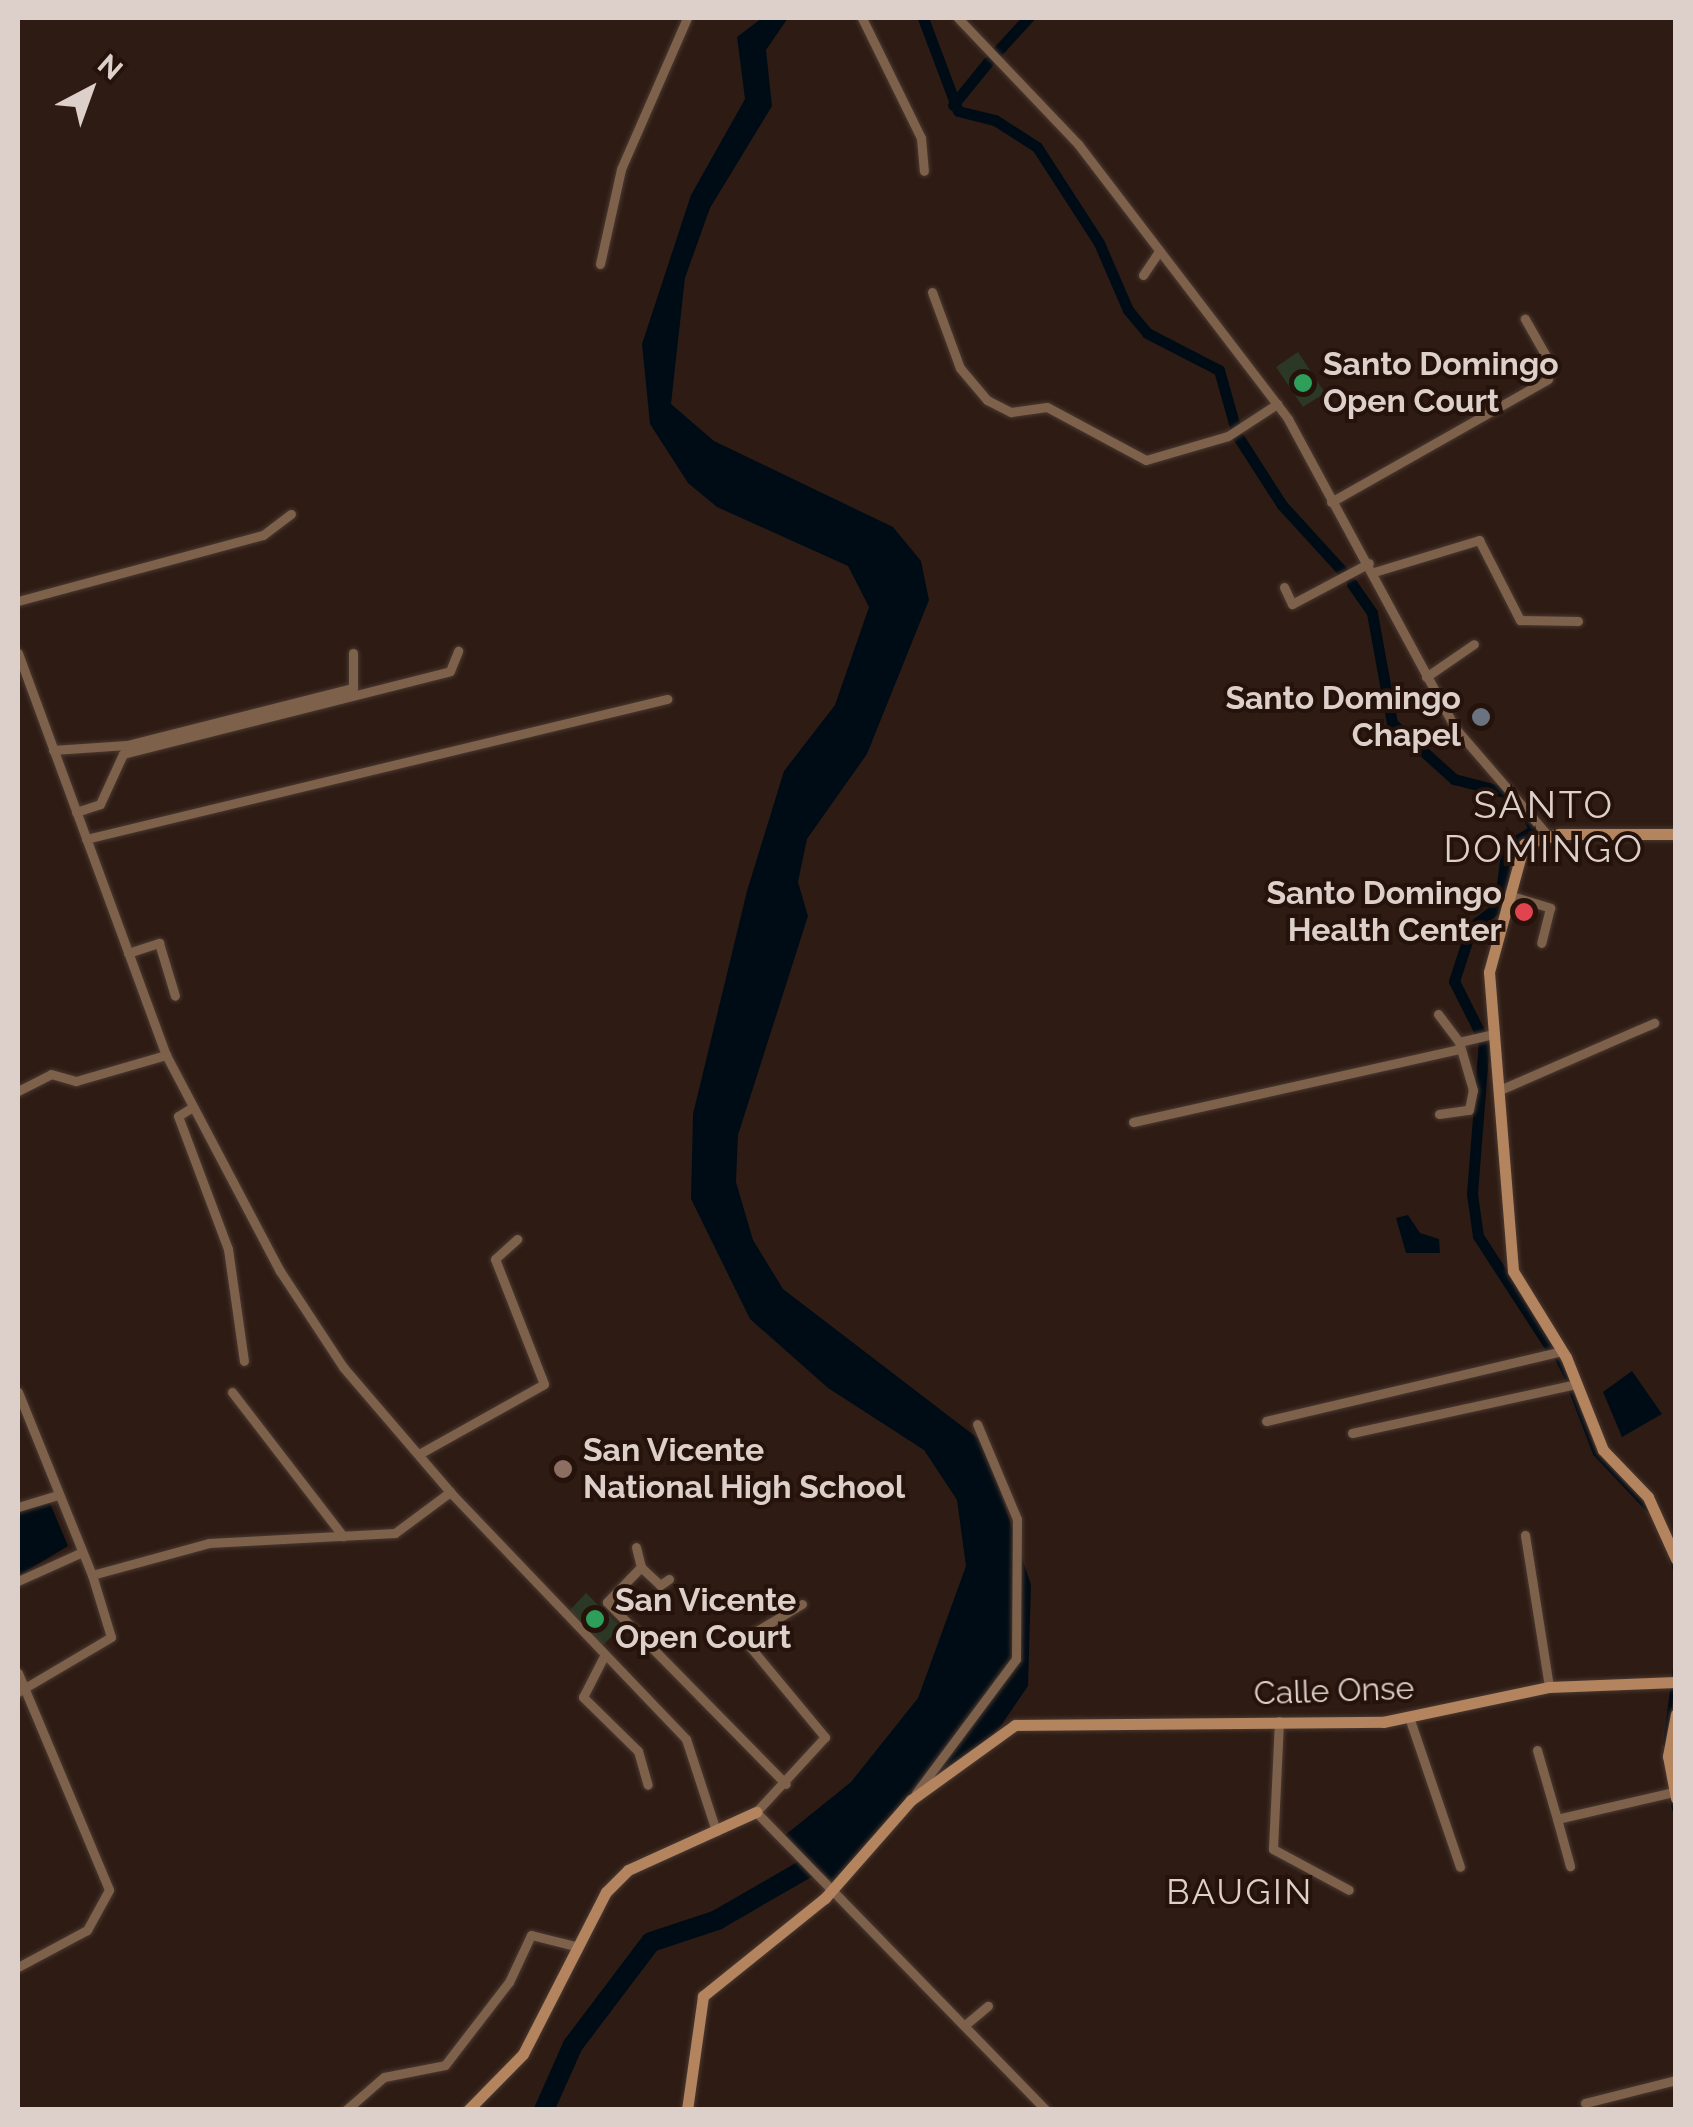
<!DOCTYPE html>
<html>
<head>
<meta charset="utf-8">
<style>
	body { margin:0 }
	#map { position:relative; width:1693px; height:2127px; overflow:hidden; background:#2e1c14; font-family:Raleway,sans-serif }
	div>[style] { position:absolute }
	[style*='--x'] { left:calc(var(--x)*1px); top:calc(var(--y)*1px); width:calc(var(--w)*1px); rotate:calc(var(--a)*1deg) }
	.green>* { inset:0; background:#2b3825 }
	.water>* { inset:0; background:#000c15 }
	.stream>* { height:4px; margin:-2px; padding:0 2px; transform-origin:2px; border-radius:2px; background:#000c15 }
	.canal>* { height:11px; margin:-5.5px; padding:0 5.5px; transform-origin:5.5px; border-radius:5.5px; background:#000c15 }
	.river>* { height:20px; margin:-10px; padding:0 10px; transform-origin:10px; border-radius:10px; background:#000c15 }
	.roads { filter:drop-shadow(0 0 2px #4a3931) drop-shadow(0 0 2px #4a3931) }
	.street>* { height:9px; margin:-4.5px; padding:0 4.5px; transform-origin:4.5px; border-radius:4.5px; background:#7e614a }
	.secondary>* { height:11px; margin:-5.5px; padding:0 5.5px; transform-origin:5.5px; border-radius:5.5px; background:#b4845f }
	.dots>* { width:28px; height:28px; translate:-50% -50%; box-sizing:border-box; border:5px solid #24120b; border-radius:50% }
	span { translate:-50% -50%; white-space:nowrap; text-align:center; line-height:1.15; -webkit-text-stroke:8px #24120b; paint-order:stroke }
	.poi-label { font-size:32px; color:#ddcfca; font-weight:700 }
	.left { translate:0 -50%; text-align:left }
	.right { translate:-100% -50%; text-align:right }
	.street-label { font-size:32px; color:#ddcfca }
	.neighbourhood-label { font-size:35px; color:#ddcfca; letter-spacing:2.5px }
	.quarter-label { font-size:38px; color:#ddcfca; letter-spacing:2.5px }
	.frame { position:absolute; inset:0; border:20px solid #ddcfca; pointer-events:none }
	.north { position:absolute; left:40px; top:40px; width:100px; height:100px; -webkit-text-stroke:8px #24120b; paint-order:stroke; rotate:41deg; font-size:28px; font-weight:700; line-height:40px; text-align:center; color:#ddcfca }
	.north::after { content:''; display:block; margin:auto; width:35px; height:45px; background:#ddcfca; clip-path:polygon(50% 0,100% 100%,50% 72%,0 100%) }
</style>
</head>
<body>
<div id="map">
	<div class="green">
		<i style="clip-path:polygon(1298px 352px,1325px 393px,1303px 407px,1276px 367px)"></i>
		<i style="clip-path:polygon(586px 1593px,621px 1627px,603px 1645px,569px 1611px)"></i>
	</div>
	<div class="water">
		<i style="clip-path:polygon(762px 18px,788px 18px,766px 50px,772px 106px,710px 208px,685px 278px,671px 404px,714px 441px,893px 527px,921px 561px,929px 600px,867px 754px,807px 839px,798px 882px,808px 916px,738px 1135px,736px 1182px,753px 1240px,783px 1289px,984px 1443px,1031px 1585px,1028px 1686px,1000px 1727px,833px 1883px,784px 1836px,851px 1782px,918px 1698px,966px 1566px,957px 1500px,924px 1450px,828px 1388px,750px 1319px,691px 1199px,693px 1114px,747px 891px,784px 771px,835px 705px,869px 607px,848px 566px,717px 507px,688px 483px,650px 424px,642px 344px,691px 195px,745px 99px,737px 37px)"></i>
		<i style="clip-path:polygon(1408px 1215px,1420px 1233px,1439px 1239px,1440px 1253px,1406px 1253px,1396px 1218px)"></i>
		<i style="clip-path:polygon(1632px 1371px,1662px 1414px,1622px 1437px,1603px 1392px)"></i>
		<i style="clip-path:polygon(49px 1501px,68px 1546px,18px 1576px,18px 1511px)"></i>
	</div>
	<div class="stream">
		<i style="--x:1556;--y:1357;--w:29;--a:63"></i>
		<i style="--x:1571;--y:1391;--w:67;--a:69.1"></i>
		<i style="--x:1595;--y:1454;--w:77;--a:46.6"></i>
		<i style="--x:1671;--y:1559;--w:14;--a:69"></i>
		<i style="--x:1665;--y:1744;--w:85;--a:-82.5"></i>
		<i style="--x:1671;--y:1798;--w:19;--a:74"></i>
	</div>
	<div class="canal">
		<i style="--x:923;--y:18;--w:99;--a:69.4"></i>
		<i style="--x:958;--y:111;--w:38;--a:14"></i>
		<i style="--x:995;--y:120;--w:50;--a:32.7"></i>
		<i style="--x:1037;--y:147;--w:114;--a:57.1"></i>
		<i style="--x:1099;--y:243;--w:73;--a:66.6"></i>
		<i style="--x:1128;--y:310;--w:30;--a:50"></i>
		<i style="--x:1147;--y:333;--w:81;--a:27.2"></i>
		<i style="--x:1219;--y:370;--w:59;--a:74.3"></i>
		<i style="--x:995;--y:54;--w:49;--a:-47.5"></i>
		<i style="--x:953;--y:105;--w:55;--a:-50.9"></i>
		<i style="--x:1237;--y:435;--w:83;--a:57.3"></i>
		<i style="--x:1282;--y:505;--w:95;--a:47.6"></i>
		<i style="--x:1352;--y:584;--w:35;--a:55"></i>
		<i style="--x:1372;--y:613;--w:112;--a:79.7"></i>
		<i style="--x:1392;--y:723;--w:84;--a:42.1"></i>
		<i style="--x:1454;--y:779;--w:56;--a:14.5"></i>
		<i style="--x:1527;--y:814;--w:17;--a:66"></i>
		<i style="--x:1534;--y:830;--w:31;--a:149"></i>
		<i style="--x:1507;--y:846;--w:61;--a:97.6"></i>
		<i style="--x:1499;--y:906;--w:34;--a:143"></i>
		<i style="--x:1472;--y:926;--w:58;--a:108.1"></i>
		<i style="--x:1454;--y:981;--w:67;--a:63.4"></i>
		<i style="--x:1484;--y:1041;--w:153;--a:94.5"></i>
		<i style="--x:1472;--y:1194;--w:42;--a:81.9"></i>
		<i style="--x:1478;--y:1236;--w:136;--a:57"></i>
	</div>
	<div class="river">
		<i style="--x:544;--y:2110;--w:71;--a:-66"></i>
		<i style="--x:573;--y:2045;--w:129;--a:-52.9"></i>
		<i style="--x:651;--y:1942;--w:70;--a:-18.4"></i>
		<i style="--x:717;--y:1920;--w:128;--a:-30"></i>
	</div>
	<div class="roads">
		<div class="street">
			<i style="--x:862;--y:18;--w:134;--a:63.8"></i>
			<i style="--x:921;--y:138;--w:33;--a:85"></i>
			<i style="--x:958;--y:18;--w:174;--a:46.4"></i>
			<i style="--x:1078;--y:144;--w:346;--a:52.6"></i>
			<i style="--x:1288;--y:419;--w:351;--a:61.6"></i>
			<i style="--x:1455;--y:728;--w:144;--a:49.2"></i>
			<i style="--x:600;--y:264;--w:97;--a:-77.5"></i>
			<i style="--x:621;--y:169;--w:165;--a:-66.4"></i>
			<i style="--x:1143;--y:275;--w:29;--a:-56"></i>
			<i style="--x:932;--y:292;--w:81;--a:69.8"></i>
			<i style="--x:960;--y:368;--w:42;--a:49.8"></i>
			<i style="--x:987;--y:400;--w:27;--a:27"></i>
			<i style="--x:1011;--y:412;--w:36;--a:-8"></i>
			<i style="--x:1047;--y:407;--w:112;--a:28.2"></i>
			<i style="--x:1146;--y:460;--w:85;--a:-16.3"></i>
			<i style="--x:1228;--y:436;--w:59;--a:-33.1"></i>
			<i style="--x:1331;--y:502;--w:249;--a:-29.5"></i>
			<i style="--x:1548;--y:379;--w:16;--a:-83"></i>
			<i style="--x:1550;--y:363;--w:51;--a:-119.6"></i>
			<i style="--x:1374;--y:572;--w:110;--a:-16.9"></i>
			<i style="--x:1479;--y:540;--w:90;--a:62.9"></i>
			<i style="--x:1520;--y:620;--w:58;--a:1"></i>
			<i style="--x:1284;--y:587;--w:19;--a:65"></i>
			<i style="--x:1292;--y:604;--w:87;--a:-28"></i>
			<i style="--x:18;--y:601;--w:254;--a:-15.1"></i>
			<i style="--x:263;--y:535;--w:35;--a:-37"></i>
			<i style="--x:18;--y:653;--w:428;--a:69.8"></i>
			<i style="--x:166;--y:1055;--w:244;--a:62.2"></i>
			<i style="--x:280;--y:1271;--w:115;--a:56.7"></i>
			<i style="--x:343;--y:1367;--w:165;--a:49.4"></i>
			<i style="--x:450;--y:1492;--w:342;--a:46.3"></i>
			<i style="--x:686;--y:1739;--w:97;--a:71.9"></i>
			<i style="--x:1426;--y:677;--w:58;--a:-34.5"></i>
			<i style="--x:53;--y:750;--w:74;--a:-3.9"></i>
			<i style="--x:127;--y:745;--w:233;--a:-14.2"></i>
			<i style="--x:353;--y:688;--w:35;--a:-90"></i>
			<i style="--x:76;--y:812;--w:25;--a:-18"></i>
			<i style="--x:100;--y:804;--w:55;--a:-65.3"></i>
			<i style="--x:123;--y:754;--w:337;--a:-14.2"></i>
			<i style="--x:450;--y:671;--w:22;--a:-68"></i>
			<i style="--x:86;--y:839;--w:598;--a:-13.55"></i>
			<i style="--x:1515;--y:897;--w:37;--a:17"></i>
			<i style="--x:1550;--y:908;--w:36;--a:104"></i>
			<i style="--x:128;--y:953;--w:33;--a:-18"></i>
			<i style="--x:159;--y:943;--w:55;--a:73.2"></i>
			<i style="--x:1438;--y:1014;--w:35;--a:53"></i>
			<i style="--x:1502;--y:1089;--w:166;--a:-23.5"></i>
			<i style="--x:18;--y:1091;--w:37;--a:-27"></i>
			<i style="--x:51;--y:1074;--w:26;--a:16"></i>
			<i style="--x:76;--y:1081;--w:94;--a:-16.1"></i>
			<i style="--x:191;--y:1108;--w:15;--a:148"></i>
			<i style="--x:178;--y:1116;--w:142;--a:69.4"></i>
			<i style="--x:228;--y:1249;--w:113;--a:81.9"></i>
			<i style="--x:1439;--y:1114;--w:30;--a:-8"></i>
			<i style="--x:1469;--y:1110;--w:20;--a:-79"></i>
			<i style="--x:1473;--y:1090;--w:50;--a:-106.3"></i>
			<i style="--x:1459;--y:1042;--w:37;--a:-13"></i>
			<i style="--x:1133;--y:1122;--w:335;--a:-12.6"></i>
			<i style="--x:18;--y:1392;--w:197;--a:68"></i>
			<i style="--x:92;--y:1575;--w:121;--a:-15.3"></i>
			<i style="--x:209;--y:1543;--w:186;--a:-3.1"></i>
			<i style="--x:395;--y:1533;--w:69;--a:-36.7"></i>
			<i style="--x:232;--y:1392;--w:182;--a:52.4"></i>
			<i style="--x:1266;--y:1421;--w:304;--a:-13.3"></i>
			<i style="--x:1352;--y:1433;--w:229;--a:-12.3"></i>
			<i style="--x:419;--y:1454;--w:143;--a:-29.2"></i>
			<i style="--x:544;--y:1384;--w:134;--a:-111.4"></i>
			<i style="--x:495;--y:1259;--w:30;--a:-42"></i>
			<i style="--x:18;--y:1507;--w:42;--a:-16.7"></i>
			<i style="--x:1525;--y:1535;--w:154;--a:81"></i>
			<i style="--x:636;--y:1547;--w:21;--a:76"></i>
			<i style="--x:669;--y:1579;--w:11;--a:146"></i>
			<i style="--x:660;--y:1585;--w:26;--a:-137"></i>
			<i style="--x:641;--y:1567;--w:49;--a:134.2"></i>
			<i style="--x:607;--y:1602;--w:255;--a:45.5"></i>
			<i style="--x:18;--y:1581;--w:66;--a:-24.2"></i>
			<i style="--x:802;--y:1604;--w:57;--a:149.4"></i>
			<i style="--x:753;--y:1633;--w:15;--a:98"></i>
			<i style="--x:751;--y:1648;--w:116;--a:50.3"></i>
			<i style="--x:825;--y:1737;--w:102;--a:132.6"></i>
			<i style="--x:756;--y:1812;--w:416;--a:45.8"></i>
			<i style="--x:604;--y:1656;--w:46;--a:117.1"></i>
			<i style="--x:583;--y:1697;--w:77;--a:44.5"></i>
			<i style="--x:638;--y:1751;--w:35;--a:74"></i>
			<i style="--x:18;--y:1673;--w:235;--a:67.2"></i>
			<i style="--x:109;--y:1890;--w:46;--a:118.8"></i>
			<i style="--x:87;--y:1930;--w:78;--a:151.8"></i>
			<i style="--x:18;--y:1692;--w:108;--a:-30.6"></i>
			<i style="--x:111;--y:1637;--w:65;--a:-107"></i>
			<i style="--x:1410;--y:1720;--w:155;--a:71.2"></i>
			<i style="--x:1279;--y:1721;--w:128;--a:92.7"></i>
			<i style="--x:1273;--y:1849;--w:86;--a:28.3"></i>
			<i style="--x:1537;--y:1750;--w:72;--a:73.8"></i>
			<i style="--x:1557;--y:1819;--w:119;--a:-13.1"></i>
			<i style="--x:916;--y:1793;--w:167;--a:-53.3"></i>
			<i style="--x:1016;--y:1659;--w:140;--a:-89.6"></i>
			<i style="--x:1017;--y:1519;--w:103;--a:-112.8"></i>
			<i style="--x:1557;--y:1819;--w:49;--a:74.5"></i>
			<i style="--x:965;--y:2025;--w:30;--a:-40"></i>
			<i style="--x:1585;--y:2103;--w:94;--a:-14.2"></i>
			<i style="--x:346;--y:2110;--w:50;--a:-41"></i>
			<i style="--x:384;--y:2077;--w:62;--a:-11.1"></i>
			<i style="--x:445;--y:2065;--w:105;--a:-52.4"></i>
			<i style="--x:509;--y:1982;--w:52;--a:-64.9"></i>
			<i style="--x:531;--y:1935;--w:45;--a:14"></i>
		</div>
		<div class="secondary">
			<i style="--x:1676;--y:834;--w:117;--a:180"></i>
			<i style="--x:1559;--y:834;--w:36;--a:164"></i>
			<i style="--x:1524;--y:844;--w:133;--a:105.3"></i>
			<i style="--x:1489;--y:972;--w:300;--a:85.4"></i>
			<i style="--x:1513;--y:1271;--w:101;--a:58.4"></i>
			<i style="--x:1566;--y:1357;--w:100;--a:68.3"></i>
			<i style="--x:1603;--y:1450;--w:65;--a:46.2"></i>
			<i style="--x:1648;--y:1497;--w:68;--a:65.7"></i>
			<i style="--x:1676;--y:1714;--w:43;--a:100.8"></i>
			<i style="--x:1668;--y:1756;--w:43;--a:79.2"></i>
			<i style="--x:468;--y:2110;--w:78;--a:-45.5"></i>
			<i style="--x:523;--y:2054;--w:182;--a:-62.9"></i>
			<i style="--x:606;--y:1892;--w:31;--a:-45"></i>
			<i style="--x:628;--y:1870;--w:141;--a:-24.4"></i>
			<i style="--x:687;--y:2110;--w:115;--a:-82"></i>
			<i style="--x:703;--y:1996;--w:156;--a:-38.8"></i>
			<i style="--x:825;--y:1898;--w:130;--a:-48.7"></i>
			<i style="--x:911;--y:1800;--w:128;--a:-35.8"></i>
			<i style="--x:1015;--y:1725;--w:368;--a:-0.5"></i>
			<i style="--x:1383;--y:1722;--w:170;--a:-11.9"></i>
			<i style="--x:1549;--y:1687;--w:127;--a:-2.3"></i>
		</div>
	</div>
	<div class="dots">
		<i style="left:1303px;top:383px;background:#2e9e5b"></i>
		<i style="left:1481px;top:717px;background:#6b7280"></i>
		<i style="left:1524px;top:912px;background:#e0444e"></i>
		<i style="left:563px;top:1469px;background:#8d6e63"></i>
		<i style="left:595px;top:1619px;background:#2e9e5b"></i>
	</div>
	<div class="poi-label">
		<span class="left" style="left:1323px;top:383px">Santo Domingo<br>Open Court</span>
		<span class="right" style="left:1461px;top:717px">Santo Domingo<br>Chapel</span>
		<span class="right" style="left:1502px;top:912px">Santo Domingo<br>Health Center</span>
		<span class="left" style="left:583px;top:1469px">San Vicente<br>National High School</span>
		<span class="left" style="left:615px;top:1619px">San Vicente<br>Open Court</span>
	</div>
	<div class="street-label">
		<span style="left:1334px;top:1691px;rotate:-2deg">Calle Onse</span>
	</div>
	<div class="neighbourhood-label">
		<span style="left:1240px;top:1892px">BAUGIN</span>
	</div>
	<div class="quarter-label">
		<span style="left:1544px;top:827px">SANTO<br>DOMINGO</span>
	</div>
	<div class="frame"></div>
	<div class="north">N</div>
</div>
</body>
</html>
